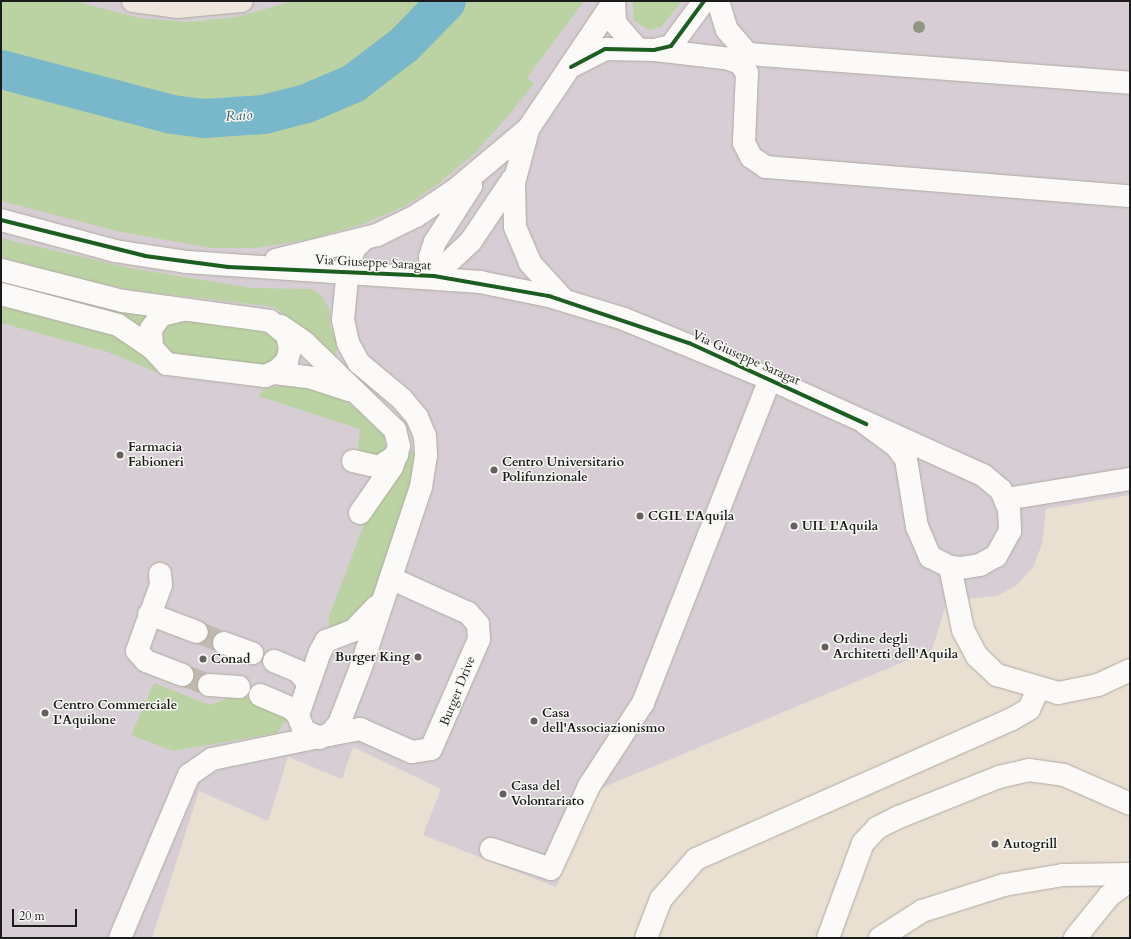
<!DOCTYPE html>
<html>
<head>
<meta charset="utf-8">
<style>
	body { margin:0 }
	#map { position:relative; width:1131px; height:939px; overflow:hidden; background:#e9e0d2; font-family:Cardo,serif }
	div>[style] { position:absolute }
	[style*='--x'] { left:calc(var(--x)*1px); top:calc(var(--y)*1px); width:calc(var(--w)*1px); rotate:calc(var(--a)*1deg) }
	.industrial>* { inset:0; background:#d7ced5 }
	.green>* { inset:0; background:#bbd3a2 }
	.river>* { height:39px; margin:-19.5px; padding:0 19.5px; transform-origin:19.5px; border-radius:19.5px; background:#78b8ca }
	.minor-tunnel>* { height:22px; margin-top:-11px; transform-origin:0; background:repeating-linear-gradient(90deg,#c0b9ae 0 22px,transparent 0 33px) }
	.roads { filter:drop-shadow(0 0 1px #afaaa1) drop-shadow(0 0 1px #afaaa1) }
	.minor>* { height:22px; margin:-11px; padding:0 11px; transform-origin:11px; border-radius:11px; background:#fcfaf8 }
	.major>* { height:22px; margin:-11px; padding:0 11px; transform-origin:11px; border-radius:11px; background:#eee5dd }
	.cycleway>* { height:4px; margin:-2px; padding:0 2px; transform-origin:2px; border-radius:2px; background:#1b5e20 }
	.trees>* { width:12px; height:12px; margin:-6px; border-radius:50%; background:#8f9680 }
	.dots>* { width:11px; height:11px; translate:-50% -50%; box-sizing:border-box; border:2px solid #f6f6f2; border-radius:50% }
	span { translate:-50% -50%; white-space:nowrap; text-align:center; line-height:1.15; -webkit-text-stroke:3px #f6f6f2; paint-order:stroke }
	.street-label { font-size:13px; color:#1c1c1c }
	.poi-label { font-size:13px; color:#1c1c1c; font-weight:700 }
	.left { translate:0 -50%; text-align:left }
	.right { translate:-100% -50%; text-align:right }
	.water-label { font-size:14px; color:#305b69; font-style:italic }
	.frame { position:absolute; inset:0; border:2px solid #1c1c1c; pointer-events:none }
	.scale { position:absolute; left:12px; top:909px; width:65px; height:18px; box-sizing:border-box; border:2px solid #1c1c1c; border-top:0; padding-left:5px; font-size:12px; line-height:14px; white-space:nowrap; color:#1c1c1c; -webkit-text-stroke:3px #f6f6f2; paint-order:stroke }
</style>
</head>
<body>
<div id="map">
	<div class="industrial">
		<i style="clip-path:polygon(1px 1px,1130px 1px,1130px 495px,1046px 509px,1042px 544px,1033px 567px,1017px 585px,997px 596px,947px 601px,932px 650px,597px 790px,556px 887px,423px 835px,441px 789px,353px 747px,342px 779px,288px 757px,268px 821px,199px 791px,152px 938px,1px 938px)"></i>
	</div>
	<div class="green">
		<i style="clip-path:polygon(1px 1px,74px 1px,140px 18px,187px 22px,236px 17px,293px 1px,584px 1px,527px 78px,534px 84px,508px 116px,476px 152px,438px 184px,405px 206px,363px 224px,305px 240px,256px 248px,212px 248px,121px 232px,1px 201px)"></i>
		<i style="clip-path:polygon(633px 1px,682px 1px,661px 27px,649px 30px,633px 20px)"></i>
		<i style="clip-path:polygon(1px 238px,129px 268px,252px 288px,311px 289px,321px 295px,330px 310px,330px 325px,337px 344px,335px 359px,275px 307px,132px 290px,85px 280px,1px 257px)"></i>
		<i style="clip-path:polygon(1px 305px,115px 336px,138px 347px,158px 373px,108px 352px,1px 323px)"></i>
		<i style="clip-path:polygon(109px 309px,133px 313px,147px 315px,143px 326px,108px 313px)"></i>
		<i style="clip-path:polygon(180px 320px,261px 328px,277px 339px,278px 355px,262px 366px,173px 355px,165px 347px,163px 335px,168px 325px)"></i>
		<i style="clip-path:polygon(294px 384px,335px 395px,358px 410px,384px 433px,386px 450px,380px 457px,363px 456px,358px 448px,360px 429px,258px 396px,264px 389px)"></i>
		<i style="clip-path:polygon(412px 449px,415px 454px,408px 495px,374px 597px,346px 626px,330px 628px,328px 619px,369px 511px,395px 480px)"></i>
		<i style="clip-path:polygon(154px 683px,210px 705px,239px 694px,290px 715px,277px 733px,173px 751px,131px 735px)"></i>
	</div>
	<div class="river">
		<i style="--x:1;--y:69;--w:176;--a:14.8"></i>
		<i style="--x:171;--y:114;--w:32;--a:7"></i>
		<i style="--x:203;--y:118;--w:60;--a:-3.8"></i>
		<i style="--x:263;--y:114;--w:44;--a:-14.3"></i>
		<i style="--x:306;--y:103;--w:51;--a:-23.1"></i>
		<i style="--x:353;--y:83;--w:64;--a:-37.4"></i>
		<i style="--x:404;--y:44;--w:60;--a:-45.7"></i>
	</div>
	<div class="minor-tunnel">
		<i style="--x:197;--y:632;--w:29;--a:22"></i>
		<i style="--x:182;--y:675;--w:29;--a:20"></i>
	</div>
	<div class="roads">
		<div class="minor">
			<i style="--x:614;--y:1;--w:22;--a:87"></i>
			<i style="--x:615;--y:23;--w:32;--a:49"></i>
			<i style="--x:718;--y:1;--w:30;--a:73"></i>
			<i style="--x:727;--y:30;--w:32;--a:49"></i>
			<i style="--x:748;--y:54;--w:383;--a:4.3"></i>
			<i style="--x:655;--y:50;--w:78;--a:6.7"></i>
			<i style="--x:732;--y:59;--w:11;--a:-15"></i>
			<i style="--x:729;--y:59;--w:12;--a:20"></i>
			<i style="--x:740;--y:63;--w:12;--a:55"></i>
			<i style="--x:747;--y:73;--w:70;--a:92.5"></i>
			<i style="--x:744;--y:143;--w:16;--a:63"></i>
			<i style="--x:751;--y:157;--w:18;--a:34"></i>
			<i style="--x:766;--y:167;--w:365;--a:4.6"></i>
			<i style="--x:574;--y:65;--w:35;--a:-27"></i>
			<i style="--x:605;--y:49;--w:49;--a:1.2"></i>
			<i style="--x:654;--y:50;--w:17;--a:-13"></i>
			<i style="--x:671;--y:46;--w:56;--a:-53.7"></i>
			<i style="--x:528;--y:130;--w:55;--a:104.8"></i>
			<i style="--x:514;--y:183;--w:44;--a:88.7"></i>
			<i style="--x:515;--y:227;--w:39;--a:67"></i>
			<i style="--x:530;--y:263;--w:49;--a:47.5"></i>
			<i style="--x:1;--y:220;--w:118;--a:15.2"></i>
			<i style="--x:115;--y:251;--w:73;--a:8.7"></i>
			<i style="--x:187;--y:262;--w:294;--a:3.9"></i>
			<i style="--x:480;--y:282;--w:70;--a:11.5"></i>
			<i style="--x:549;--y:296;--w:78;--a:17"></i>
			<i style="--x:624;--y:319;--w:158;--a:22.3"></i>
			<i style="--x:770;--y:379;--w:234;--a:24.3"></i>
			<i style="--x:983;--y:475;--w:23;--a:40"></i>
			<i style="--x:1001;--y:490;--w:22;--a:68"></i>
			<i style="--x:1009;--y:510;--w:21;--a:87"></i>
			<i style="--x:1010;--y:531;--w:29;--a:119"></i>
			<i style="--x:996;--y:556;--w:18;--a:151"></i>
			<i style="--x:980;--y:565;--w:20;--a:171"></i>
			<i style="--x:960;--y:568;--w:10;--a:-174"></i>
			<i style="--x:950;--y:567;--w:22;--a:-153"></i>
			<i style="--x:930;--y:557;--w:33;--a:-113"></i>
			<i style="--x:917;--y:527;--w:69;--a:-99.2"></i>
			<i style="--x:906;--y:459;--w:18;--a:-128"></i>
			<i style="--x:895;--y:445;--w:36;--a:-144"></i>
			<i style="--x:276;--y:260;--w:104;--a:-13.9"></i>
			<i style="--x:377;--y:235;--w:43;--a:-26"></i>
			<i style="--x:416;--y:216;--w:47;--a:-33.7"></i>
			<i style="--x:455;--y:190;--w:95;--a:-39.9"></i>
			<i style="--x:528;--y:129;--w:154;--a:-56.1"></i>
			<i style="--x:1;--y:270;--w:126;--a:14.3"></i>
			<i style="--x:123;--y:301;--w:148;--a:7.7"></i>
			<i style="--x:270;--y:321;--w:22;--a:39"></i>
			<i style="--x:287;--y:335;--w:14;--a:78"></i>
			<i style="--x:290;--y:349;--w:12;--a:104"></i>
			<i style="--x:287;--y:361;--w:14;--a:135"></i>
			<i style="--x:277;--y:371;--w:13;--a:157"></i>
			<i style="--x:265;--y:376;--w:99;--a:-173"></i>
			<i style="--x:167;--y:364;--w:22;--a:-133"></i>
			<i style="--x:152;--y:348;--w:19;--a:-93"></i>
			<i style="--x:151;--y:329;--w:17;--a:-54"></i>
			<i style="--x:161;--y:315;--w:22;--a:-13"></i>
			<i style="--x:434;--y:276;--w:19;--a:-102"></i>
			<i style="--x:430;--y:257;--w:16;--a:-72"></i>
			<i style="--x:435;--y:242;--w:67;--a:-57.3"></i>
			<i style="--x:434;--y:276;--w:51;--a:-43.4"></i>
			<i style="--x:471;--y:241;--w:73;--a:-56.1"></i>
			<i style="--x:1;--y:294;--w:121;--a:14.8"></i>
			<i style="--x:118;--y:325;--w:41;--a:34.1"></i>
			<i style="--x:281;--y:326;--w:29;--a:35"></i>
			<i style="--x:305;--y:343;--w:125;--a:44"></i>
			<i style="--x:395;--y:430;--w:16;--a:76"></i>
			<i style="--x:399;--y:446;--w:22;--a:108"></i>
			<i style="--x:392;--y:467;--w:56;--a:124.8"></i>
			<i style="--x:274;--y:373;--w:38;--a:7"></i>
			<i style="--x:312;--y:378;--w:39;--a:18"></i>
			<i style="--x:353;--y:461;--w:27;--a:13"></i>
			<i style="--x:379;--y:467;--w:22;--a:-34"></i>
			<i style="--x:1006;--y:499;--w:126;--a:-9.2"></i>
			<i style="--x:950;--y:567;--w:64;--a:78.3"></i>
			<i style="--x:963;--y:630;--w:30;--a:62"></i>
			<i style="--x:977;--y:656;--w:28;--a:44"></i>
			<i style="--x:997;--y:675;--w:64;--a:16.4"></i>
			<i style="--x:1058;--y:693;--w:41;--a:-11.3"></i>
			<i style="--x:1098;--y:685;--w:35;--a:-25"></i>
			<i style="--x:160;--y:574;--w:11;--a:85"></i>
			<i style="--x:161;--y:585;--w:70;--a:110"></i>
			<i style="--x:137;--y:651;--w:13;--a:48"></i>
			<i style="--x:146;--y:661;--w:39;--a:21"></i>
			<i style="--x:149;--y:614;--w:51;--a:20.6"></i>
			<i style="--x:224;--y:643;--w:30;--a:20"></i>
			<i style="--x:274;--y:661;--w:26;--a:23"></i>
			<i style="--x:298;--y:671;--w:16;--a:50"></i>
			<i style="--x:209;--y:685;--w:30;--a:4"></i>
			<i style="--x:260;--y:695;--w:34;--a:23"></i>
			<i style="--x:291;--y:708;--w:10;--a:45"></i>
			<i style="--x:329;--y:735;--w:32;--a:-11"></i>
			<i style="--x:360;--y:729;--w:57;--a:23.9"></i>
			<i style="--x:412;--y:752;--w:19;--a:-9"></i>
			<i style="--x:431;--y:749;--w:120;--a:-66.4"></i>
			<i style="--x:479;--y:639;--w:15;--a:-94"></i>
			<i style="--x:478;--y:624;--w:15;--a:-132"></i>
			<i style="--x:468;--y:613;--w:85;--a:-155.8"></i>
			<i style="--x:320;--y:738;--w:17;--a:-156"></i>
			<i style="--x:304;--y:731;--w:17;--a:-111"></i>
			<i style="--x:298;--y:715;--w:67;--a:-70.8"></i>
			<i style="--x:320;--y:652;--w:13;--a:-61"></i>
			<i style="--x:326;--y:641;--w:30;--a:-21"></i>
			<i style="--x:354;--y:630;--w:33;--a:-46"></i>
			<i style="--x:491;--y:849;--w:63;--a:18.4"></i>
			<i style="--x:551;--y:869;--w:91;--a:-65.4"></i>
			<i style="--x:589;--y:786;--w:99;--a:-57"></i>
			<i style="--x:643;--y:703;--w:348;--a:-68.6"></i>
			<i style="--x:120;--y:938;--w:177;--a:-67.1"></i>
			<i style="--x:189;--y:775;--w:28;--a:-35"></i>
			<i style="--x:212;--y:759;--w:119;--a:-11.6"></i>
			<i style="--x:329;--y:735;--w:15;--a:-48"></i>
			<i style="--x:339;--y:724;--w:61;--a:-68.9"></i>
			<i style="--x:361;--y:667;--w:190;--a:-71.6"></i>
			<i style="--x:421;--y:487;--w:32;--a:-81"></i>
			<i style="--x:426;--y:455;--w:19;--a:-93"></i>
			<i style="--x:425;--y:436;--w:21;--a:-113"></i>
			<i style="--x:417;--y:417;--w:23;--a:-130"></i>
			<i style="--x:402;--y:399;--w:56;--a:-140.1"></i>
			<i style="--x:359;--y:363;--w:23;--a:-119"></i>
			<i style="--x:348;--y:343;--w:24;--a:-102"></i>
			<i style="--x:343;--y:320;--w:52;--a:-84.5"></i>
			<i style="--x:348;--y:268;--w:20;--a:-72"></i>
			<i style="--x:354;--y:249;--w:13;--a:-45"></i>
			<i style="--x:646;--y:938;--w:42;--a:-69"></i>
			<i style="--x:661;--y:899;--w:53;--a:-48.8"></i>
			<i style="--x:696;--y:859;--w:346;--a:-23.9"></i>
			<i style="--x:1012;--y:719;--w:20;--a:-30"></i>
			<i style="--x:1029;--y:709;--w:21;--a:-65"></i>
			<i style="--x:828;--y:938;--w:101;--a:-69.8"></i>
			<i style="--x:863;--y:843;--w:21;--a:-47"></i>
			<i style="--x:877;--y:828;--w:25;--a:-27"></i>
			<i style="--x:899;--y:817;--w:108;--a:-21.8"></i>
			<i style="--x:999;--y:777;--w:31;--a:-13"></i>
			<i style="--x:1029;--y:770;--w:35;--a:8"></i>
			<i style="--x:1064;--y:775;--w:72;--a:23.7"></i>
			<i style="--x:880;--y:938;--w:50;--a:-32.7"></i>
			<i style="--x:922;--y:911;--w:86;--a:-17.6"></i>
			<i style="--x:1004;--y:885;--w:60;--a:-9.6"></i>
			<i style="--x:1063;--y:875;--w:67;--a:-0.9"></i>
			<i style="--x:1075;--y:938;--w:54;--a:-51"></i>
			<i style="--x:1109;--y:896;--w:26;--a:-37"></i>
		</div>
		<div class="major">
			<i style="--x:133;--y:1;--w:44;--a:7.8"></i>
			<i style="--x:177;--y:7;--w:65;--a:-5.3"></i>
		</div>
	</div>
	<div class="cycleway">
		<i style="--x:571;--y:67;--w:38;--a:-28"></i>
		<i style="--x:605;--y:49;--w:49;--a:1.2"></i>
		<i style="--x:654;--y:50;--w:17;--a:-13"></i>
		<i style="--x:671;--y:46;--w:56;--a:-53.7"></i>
		<i style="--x:1;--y:220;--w:148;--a:14"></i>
		<i style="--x:145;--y:256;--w:84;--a:7.5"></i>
		<i style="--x:228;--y:267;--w:206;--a:2.5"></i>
		<i style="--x:434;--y:276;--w:117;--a:9.9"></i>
		<i style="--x:549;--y:296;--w:148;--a:18.6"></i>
		<i style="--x:689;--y:343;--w:195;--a:24.6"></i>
	</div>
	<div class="trees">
		<i style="left:919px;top:27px"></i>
	</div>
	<div class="dots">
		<i style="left:120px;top:455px;background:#64615c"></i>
		<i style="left:494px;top:470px;background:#64615c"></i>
		<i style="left:640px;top:516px;background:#64615c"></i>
		<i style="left:794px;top:526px;background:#64615c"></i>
		<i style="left:825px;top:647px;background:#64615c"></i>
		<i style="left:418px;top:657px;background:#64615c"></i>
		<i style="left:203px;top:659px;background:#64615c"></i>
		<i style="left:45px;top:713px;background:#64615c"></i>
		<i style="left:534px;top:721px;background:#64615c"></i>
		<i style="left:503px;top:794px;background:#64615c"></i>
		<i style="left:995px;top:844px;background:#64615c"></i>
	</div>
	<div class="street-label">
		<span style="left:373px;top:263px;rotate:3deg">Via Giuseppe Saragat</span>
		<span style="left:746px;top:358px;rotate:24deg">Via Giuseppe Saragat</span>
		<span style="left:458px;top:691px;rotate:-68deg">Burger Drive</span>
	</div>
	<div class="poi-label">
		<span class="left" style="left:128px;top:455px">Farmacia<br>Fabioneri</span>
		<span class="left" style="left:502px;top:470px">Centro Universitario<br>Polifunzionale</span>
		<span class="left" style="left:648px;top:516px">CGIL L'Aquila</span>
		<span class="left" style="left:802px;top:526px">UIL L'Aquila</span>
		<span class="left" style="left:833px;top:647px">Ordine degli<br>Architetti dell'Aquila</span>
		<span class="right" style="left:410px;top:657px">Burger King</span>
		<span class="left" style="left:211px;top:659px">Conad</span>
		<span class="left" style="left:53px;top:713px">Centro Commerciale<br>L'Aquilone</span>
		<span class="left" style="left:542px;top:721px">Casa<br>dell'Associazionismo</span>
		<span class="left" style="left:511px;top:794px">Casa del<br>Volontariato</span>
		<span class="left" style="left:1003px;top:844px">Autogrill</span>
	</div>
	<div class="water-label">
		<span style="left:239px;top:116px;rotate:-3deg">Raio</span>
	</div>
	<div class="frame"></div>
	<div class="scale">20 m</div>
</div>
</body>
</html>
